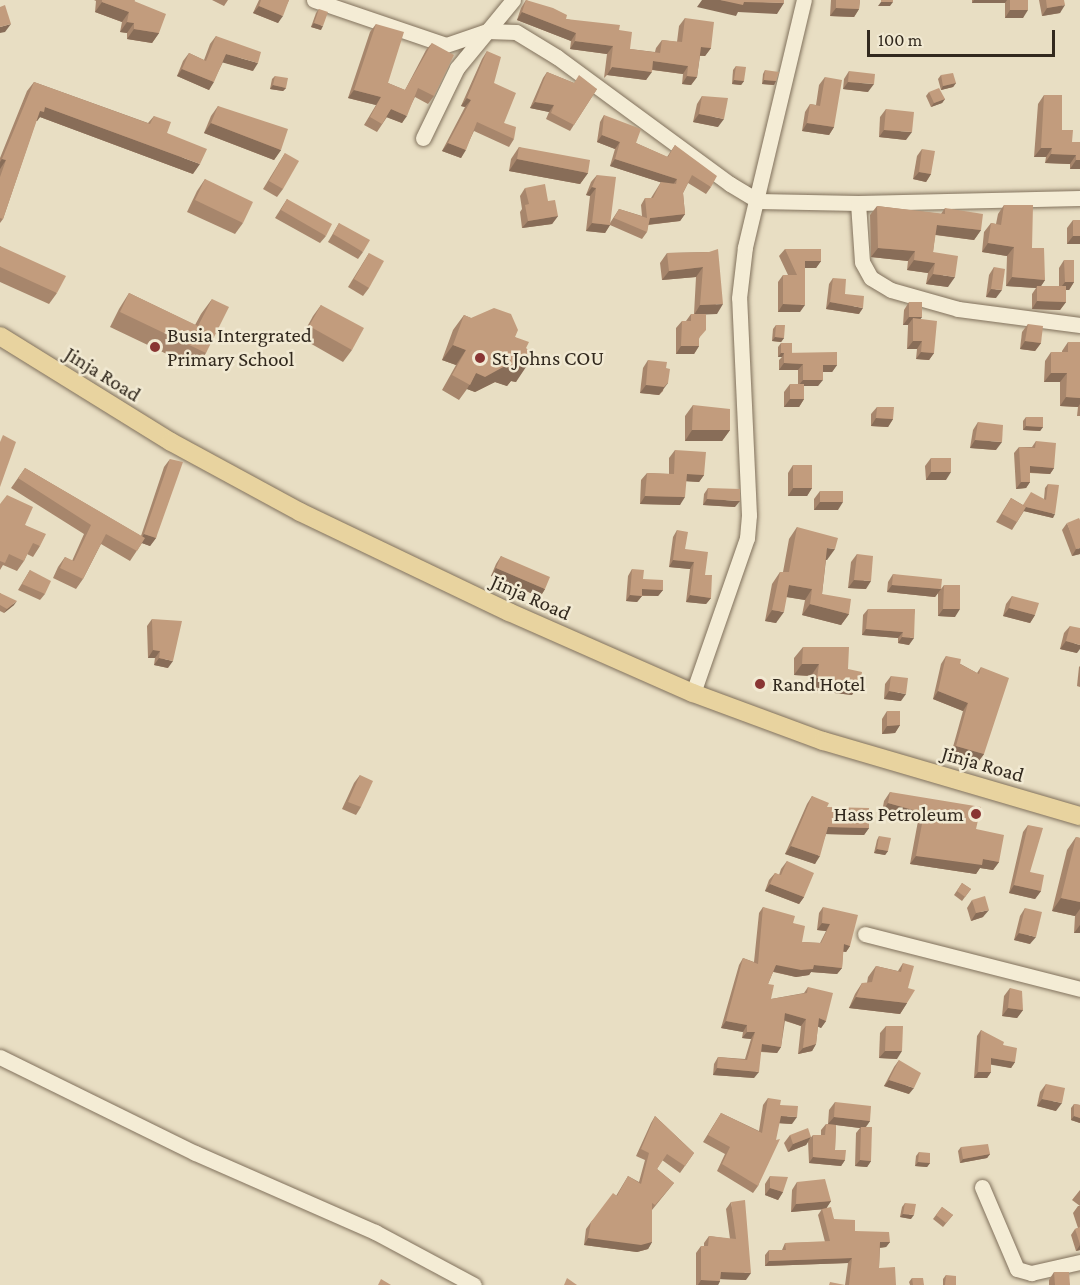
<!DOCTYPE html>
<html>
<head>
<meta charset="utf-8">
<style>
	body { margin:0 }
	#map { position:relative; width:1080px; height:1285px; overflow:hidden; background:#e8dec3; font-family:"Crimson Pro",serif }
	div>[style] { position:absolute }
	[style*='--x'] { left:calc(var(--x)*1px); top:calc(var(--y)*1px); width:calc(var(--w)*1px); rotate:calc(var(--a)*1deg) }
	.roads { filter:drop-shadow(0 0 2px #81715c) drop-shadow(0 0 2px #81715c) }
	.minor>* { height:15px; margin:-7.5px; padding:0 7.5px; transform-origin:7.5px; border-radius:7.5px; background:#f4ecd5 }
	.major>* { height:18px; margin:-9px; padding:0 9px; transform-origin:9px; border-radius:9px; background:#e8d39f }
	.wall>* { inset:0; background:#a7866c }
	.shaded-wall>* { inset:0; background:#886d58 }
	.building>* { inset:0; background:#c29c7d }
	.dots>* { width:16px; height:16px; translate:-50% -50%; box-sizing:border-box; border:3px solid #f1e9d2; border-radius:50% }
	span { translate:-50% -50%; white-space:nowrap; text-align:center; line-height:1.15; -webkit-text-stroke:5px #f1e9d2; paint-order:stroke }
	.poi-label { font-size:21px; color:#32291e }
	.left { translate:0 -50%; text-align:left }
	.right { translate:-100% -50%; text-align:right }
	.street-label { font-size:21px; color:#32291e }
	.scale { position:absolute; left:867px; top:30px; width:188px; height:27px; box-sizing:border-box; border:3px solid #32291e; border-top:0; padding-left:8px; font-size:18px; line-height:21px; white-space:nowrap; color:#32291e; -webkit-text-stroke:4px #f1e9d2; paint-order:stroke }
</style>
</head>
<body>
<div id="map">
	<div class="roads">
		<div class="minor">
			<i style="--x:314;--y:0;--w:139;--a:18.8"></i>
			<i style="--x:446;--y:45;--w:43;--a:-18.9"></i>
			<i style="--x:487;--y:31;--w:29;--a:2"></i>
			<i style="--x:516;--y:32;--w:48;--a:31.4"></i>
			<i style="--x:557;--y:57;--w:215;--a:36.3"></i>
			<i style="--x:730;--y:184;--w:33;--a:31"></i>
			<i style="--x:758;--y:201;--w:100;--a:1.1"></i>
			<i style="--x:858;--y:203;--w:222;--a:-1.3"></i>
			<i style="--x:423;--y:138;--w:78;--a:-64.1"></i>
			<i style="--x:457;--y:68;--w:88;--a:-50.5"></i>
			<i style="--x:858;--y:203;--w:59;--a:86.1"></i>
			<i style="--x:862;--y:262;--w:18;--a:61"></i>
			<i style="--x:871;--y:278;--w:23;--a:31"></i>
			<i style="--x:891;--y:290;--w:70;--a:15.8"></i>
			<i style="--x:958;--y:309;--w:123;--a:7.5"></i>
			<i style="--x:693;--y:693;--w:164;--a:-70.8"></i>
			<i style="--x:747;--y:538;--w:23;--a:-85"></i>
			<i style="--x:749;--y:515;--w:217;--a:-92.6"></i>
			<i style="--x:739;--y:298;--w:51;--a:-83.3"></i>
			<i style="--x:745;--y:247;--w:254;--a:-76.6"></i>
			<i style="--x:865;--y:934;--w:222;--a:14.3"></i>
			<i style="--x:0;--y:1057;--w:217;--a:26.2"></i>
			<i style="--x:195;--y:1153;--w:197;--a:23.7"></i>
			<i style="--x:375;--y:1232;--w:112;--a:28.2"></i>
			<i style="--x:982;--y:1187;--w:89;--a:66.9"></i>
			<i style="--x:1017;--y:1269;--w:15;--a:16"></i>
			<i style="--x:1031;--y:1273;--w:50;--a:-12.7"></i>
		</div>
		<div class="major">
			<i style="--x:0;--y:336;--w:201;--a:31.8"></i>
			<i style="--x:171;--y:442;--w:147;--a:28.5"></i>
			<i style="--x:300;--y:512;--w:232;--a:25.6"></i>
			<i style="--x:509;--y:612;--w:201;--a:23.8"></i>
			<i style="--x:693;--y:693;--w:139;--a:20.3"></i>
			<i style="--x:823;--y:741;--w:268;--a:16.3"></i>
		</div>
	</div>
	<div class="wall">
		<i style="clip-path:polygon(94px 0,135px 0,134px 1px,159px 33px,152px 43px,127px 39px,127px 33px,120px 32px,122px 22px,95px 12px,96px 1px)"></i>
		<i style="clip-path:polygon(212px 0,228px 0,224px 6px)"></i>
		<i style="clip-path:polygon(259px 0,289px 0,278px 23px,253px 13px)"></i>
		<i style="clip-path:polygon(526px 0,566px 19px,619px 30px,630px 49px,655px 52px,656px 48px,662px 40px,677px 42px,679px 26px,685px 18px,711px 48px,705px 56px,700px 56px,697px 77px,691px 85px,682px 84px,683px 74px,652px 70px,646px 80px,607px 75px,604px 78px,607px 54px,570px 49px,571px 41px,517px 20px,521px 8px)"></i>
		<i style="clip-path:polygon(831px 0,860px 0,859px 9px,854px 17px,830px 16px)"></i>
		<i style="clip-path:polygon(972px 0,1028px 0,1023px 18px,1005px 18px,1005px 3px,972px 3px)"></i>
		<i style="clip-path:polygon(1039px 0,1064px 0,1060px 13px,1042px 16px)"></i>
		<i style="clip-path:polygon(319px 9px,321px 30px,311px 27px,316px 13px)"></i>
		<i style="clip-path:polygon(376px 24px,388px 83px,405px 90px,426px 50px,432px 43px,434px 96px,428px 104px,415px 97px,402px 123px,387px 117px,377px 132px,364px 125px,376px 105px,348px 98px,370px 32px)"></i>
		<i style="clip-path:polygon(216px 36px,253px 71px,223px 62px,209px 90px,177px 76px,183px 61px,189px 53px,204px 60px,210px 44px)"></i>
		<i style="clip-path:polygon(487px 51px,494px 83px,504px 123px,514px 139px,509px 147px,474px 131px,461px 158px,442px 151px,465px 107px,461px 106px,482px 59px)"></i>
		<i style="clip-path:polygon(736px 66px,744px 81px,741px 85px,732px 84px,733px 70px)"></i>
		<i style="clip-path:polygon(765px 70px,776px 81px,774px 85px,762px 84px,763px 74px)"></i>
		<i style="clip-path:polygon(849px 71px,868px 92px,843px 89px,844px 79px)"></i>
		<i style="clip-path:polygon(547px 72px,574px 83px,597px 89px,570px 131px,546px 119px,549px 112px,530px 108px,543px 78px)"></i>
		<i style="clip-path:polygon(941px 75px,956px 83px,953px 87px,941px 90px,938px 79px)"></i>
		<i style="clip-path:polygon(275px 76px,286px 88px,283px 91px,270px 89px,272px 79px)"></i>
		<i style="clip-path:polygon(825px 77px,834px 127px,829px 135px,802px 131px,805px 112px,810px 104px,816px 105px,819px 85px)"></i>
		<i style="clip-path:polygon(34px 82px,148px 123px,154px 116px,167px 133px,193px 174px,40px 117px,37px 121px,36px 121px,3px 219px,0 223px,0 158px,27px 91px)"></i>
		<i style="clip-path:polygon(929px 92px,945px 99px,942px 103px,931px 107px,926px 96px)"></i>
		<i style="clip-path:polygon(1044px 95px,1062px 130px,1072px 142px,1080px 142px,1080px 169px,1070px 169px,1070px 164px,1045px 163px,1046px 157px,1034px 157px,1038px 104px)"></i>
		<i style="clip-path:polygon(702px 96px,718px 127px,693px 122px,697px 104px)"></i>
		<i style="clip-path:polygon(218px 106px,281px 150px,274px 160px,204px 133px,211px 116px)"></i>
		<i style="clip-path:polygon(886px 109px,906px 140px,879px 137px,880px 117px)"></i>
		<i style="clip-path:polygon(604px 115px,636px 143px,667px 157px,675px 145px,711px 187px,706px 194px,688px 183px,683px 193px,685px 214px,680px 221px,648px 225px,647px 232px,642px 239px,610px 225px,605px 233px,586px 231px,590px 196px,586px 195px,591px 182px,597px 175px,610px 223px,619px 209px,642px 216px,641px 205px,645px 198px,651px 198px,661px 182px,663px 183px,610px 166px,615px 149px,597px 142px,600px 122px)"></i>
		<i style="clip-path:polygon(519px 147px,588px 173px,580px 184px,509px 171px,511px 159px)"></i>
		<i style="clip-path:polygon(922px 149px,931px 174px,926px 182px,913px 179px,917px 156px)"></i>
		<i style="clip-path:polygon(285px 153px,283px 189px,277px 197px,263px 189px)"></i>
		<i style="clip-path:polygon(205px 179px,243px 223px,235px 234px,187px 212px,197px 191px)"></i>
		<i style="clip-path:polygon(525px 188px,558px 216px,552px 224px,522px 228px,520px 212px,522px 209px,520px 196px)"></i>
		<i style="clip-path:polygon(287px 199px,326px 236px,320px 243px,275px 218px)"></i>
		<i style="clip-path:polygon(1004px 205px,1032px 248px,1045px 280px,1041px 286px,1059px 286px,1059px 268px,1064px 260px,1074px 282px,1069px 290px,1066px 290px,1066px 302px,1060px 310px,1032px 309px,1032px 294px,1036px 288px,1006px 286px,1007px 256px,982px 252px,984px 232px,991px 223px,996px 224px,998px 214px)"></i>
		<i style="clip-path:polygon(877px 206px,941px 214px,945px 208px,981px 230px,974px 240px,935px 235px,933px 252px,948px 287px,926px 284px,928px 273px,907px 270px,908px 261px,871px 257px,870px 215px)"></i>
		<i style="clip-path:polygon(1073px 220px,1080px 244px,1067px 244px,1067px 228px)"></i>
		<i style="clip-path:polygon(339px 223px,363px 252px,358px 259px,328px 242px)"></i>
		<i style="clip-path:polygon(0 246px,57px 293px,49px 304px,0 282px)"></i>
		<i style="clip-path:polygon(785px 249px,821px 261px,816px 268px,805px 268px,800px 312px,778px 312px,778px 282px,783px 275px,788px 275px,779px 256px)"></i>
		<i style="clip-path:polygon(709px 252px,717px 314px,706px 314px,699px 339px,699px 346px,694px 354px,676px 354px,676px 328px,682px 321px,686px 321px,691px 314px,694px 314px,696px 277px,662px 280px,660px 263px,667px 253px)"></i>
		<i style="clip-path:polygon(369px 253px,369px 288px,363px 296px,348px 287px)"></i>
		<i style="clip-path:polygon(994px 267px,996px 298px,986px 297px,989px 275px)"></i>
		<i style="clip-path:polygon(833px 278px,845px 294px,859px 314px,826px 309px,829px 284px)"></i>
		<i style="clip-path:polygon(129px 293px,195px 325px,201px 314px,212px 299px,206px 353px,196px 368px,110px 327px,119px 309px)"></i>
		<i style="clip-path:polygon(909px 302px,922px 317px,920px 319px,934px 353px,929px 360px,916px 359px,917px 349px,907px 349px,908px 326px,908px 325px,903px 325px,904px 310px)"></i>
		<i style="clip-path:polygon(321px 305px,352px 350px,343px 362px,301px 338px,313px 316px)"></i>
		<i style="clip-path:polygon(464px 315px,515px 337px,526px 348px,516px 382px,511px 381px,507px 386px,495px 382px,475px 392px,467px 389px,459px 400px,442px 390px,456px 365px,442px 360px,453px 330px)"></i>
		<i style="clip-path:polygon(1028px 324px,1041px 343px,1035px 351px,1020px 349px,1022px 332px)"></i>
		<i style="clip-path:polygon(776px 325px,784px 338px,781px 342px,772px 341px,773px 329px)"></i>
		<i style="clip-path:polygon(1080px 338px,1080px 416px,1077px 416px,1078px 407px,1060px 406px,1060px 382px,1044px 382px,1045px 361px,1051px 352px,1062px 352px,1062px 351px,1068px 342px,1080px 342px)"></i>
		<i style="clip-path:polygon(781px 343px,791px 353px,837px 365px,832px 372px,823px 372px,818px 386px,804px 386px,804px 399px,799px 407px,784px 407px,784px 392px,790px 384px,798px 384px,798px 370px,779px 370px,779px 360px,782px 357px,778px 357px,778px 347px)"></i>
		<i style="clip-path:polygon(648px 360px,666px 368px,663px 391px,659px 395px,640px 393px,643px 368px)"></i>
		<i style="clip-path:polygon(693px 405px,730px 430px,722px 441px,685px 441px,685px 416px)"></i>
		<i style="clip-path:polygon(877px 407px,893px 419px,888px 427px,871px 426px,871px 414px)"></i>
		<i style="clip-path:polygon(1026px 417px,1043px 427px,1040px 431px,1023px 430px,1023px 421px)"></i>
		<i style="clip-path:polygon(978px 422px,996px 450px,970px 448px,973px 430px)"></i>
		<i style="clip-path:polygon(1036px 441px,1054px 468px,1050px 474px,1030px 473px,1030px 482px,1026px 488px,1016px 489px,1014px 453px,1019px 447px,1032px 447px)"></i>
		<i style="clip-path:polygon(675px 450px,704px 475px,699px 482px,686px 481px,680px 505px,640px 504px,641px 480px,647px 473px,669px 474px,669px 458px)"></i>
		<i style="clip-path:polygon(931px 458px,946px 480px,926px 480px,925px 466px)"></i>
		<i style="clip-path:polygon(170px 459px,156px 538px,150px 546px,142px 543px,130px 561px,101px 544px,83px 579px,76px 589px,53px 578px,58px 567px,65px 557px,72px 561px,84px 534px,11px 488px,25px 468px,141px 536px,164px 467px)"></i>
		<i style="clip-path:polygon(793px 465px,812px 488px,807px 496px,788px 496px,788px 473px)"></i>
		<i style="clip-path:polygon(1048px 484px,1053px 518px,1024px 511px,1012px 530px,996px 522px,1011px 498px,1023px 505px,1044px 499px,1045px 488px)"></i>
		<i style="clip-path:polygon(708px 488px,735px 507px,703px 505px,704px 494px)"></i>
		<i style="clip-path:polygon(820px 491px,838px 510px,814px 510px,814px 499px)"></i>
		<i style="clip-path:polygon(0 504px,25px 525px,40px 546px,33px 557px,27px 554px,24px 561px,17px 571px,3px 565px,0 570px)"></i>
		<i style="clip-path:polygon(1067px 523px,1080px 554px,1072px 556px,1062px 530px)"></i>
		<i style="clip-path:polygon(797px 527px,827px 560px,826px 560px,822px 594px,849px 614px,841px 625px,802px 615px,805px 600px,786px 597px,776px 623px,765px 621px,772px 584px,780px 572px,783px 572px,789px 539px)"></i>
		<i style="clip-path:polygon(677px 530px,685px 549px,705px 575px,711px 598px,706px 604px,686px 602px,690px 569px,669px 567px,673px 537px)"></i>
		<i style="clip-path:polygon(857px 554px,866px 589px,848px 588px,851px 562px)"></i>
		<i style="clip-path:polygon(501px 556px,545px 589px,540px 597px,491px 576px,496px 564px)"></i>
		<i style="clip-path:polygon(632px 569px,643px 579px,663px 590px,658px 596px,642px 596px,637px 602px,626px 601px,628px 576px)"></i>
		<i style="clip-path:polygon(30px 570px,45px 594px,40px 600px,18px 590px)"></i>
		<i style="clip-path:polygon(893px 574px,941px 589px,944px 585px,955px 617px,938px 616px,938px 593px,935px 597px,887px 592px,888px 582px)"></i>
		<i style="clip-path:polygon(0 593px,14px 605px,4px 613px,0 611px)"></i>
		<i style="clip-path:polygon(1012px 596px,1035px 615px,1030px 623px,1003px 616px,1006px 604px)"></i>
		<i style="clip-path:polygon(868px 609px,915px 609px,909px 645px,898px 643px,898px 638px,862px 635px,863px 615px)"></i>
		<i style="clip-path:polygon(152px 619px,168px 668px,154px 665px,155px 658px,148px 658px,147px 626px)"></i>
		<i style="clip-path:polygon(1070px 626px,1077px 653px,1060px 649px,1064px 633px)"></i>
		<i style="clip-path:polygon(803px 647px,848px 669px,852px 695px,809px 690px,811px 676px,794px 675px,794px 658px)"></i>
		<i style="clip-path:polygon(946px 656px,977px 673px,981px 667px,984px 754px,978px 762px,951px 754px,963px 711px,933px 699px,941px 664px)"></i>
		<i style="clip-path:polygon(1080px 666px,1080px 687px,1077px 686px,1079px 667px)"></i>
		<i style="clip-path:polygon(891px 676px,901px 701px,884px 699px,885px 684px)"></i>
		<i style="clip-path:polygon(887px 711px,900px 725px,895px 733px,882px 734px,882px 719px)"></i>
		<i style="clip-path:polygon(360px 775px,361px 807px,356px 815px,342px 809px,354px 783px)"></i>
		<i style="clip-path:polygon(890px 792px,976px 829px,999px 862px,993px 870px,980px 868px,976px 874px,910px 864px,918px 821px,882px 812px,884px 801px)"></i>
		<i style="clip-path:polygon(812px 796px,827px 807px,869px 828px,864px 835px,826px 834px,815px 864px,785px 854px,807px 804px)"></i>
		<i style="clip-path:polygon(1028px 825px,1030px 872px,1041px 891px,1035px 899px,1009px 893px,1023px 832px)"></i>
		<i style="clip-path:polygon(879px 836px,888px 851px,885px 855px,874px 853px,877px 840px)"></i>
		<i style="clip-path:polygon(1076px 837px,1080px 838px,1080px 933px,1074px 933px,1075px 916px,1052px 911px,1067px 850px)"></i>
		<i style="clip-path:polygon(787px 861px,804px 897px,799px 904px,765px 891px,769px 880px,775px 873px,779px 875px,781px 869px)"></i>
		<i style="clip-path:polygon(962px 883px,971px 889px,962px 901px,954px 895px)"></i>
		<i style="clip-path:polygon(972px 900px,983px 917px,971px 921px,967px 908px)"></i>
		<i style="clip-path:polygon(763px 907px,793px 923px,802px 942px,820px 943px,826px 931px,817px 930px,819px 913px,823px 907px,850px 946px,846px 952px,843px 952px,842px 968px,837px 974px,811px 972px,809px 975px,796px 977px,773px 972px,768px 984px,771px 999px,804px 993px,808px 987px,826px 1021px,821px 1028px,818px 1026px,816px 1044px,812px 1051px,798px 1054px,801px 1026px,785px 1021px,781px 1047px,777px 1053px,761px 1052px,754px 1078px,713px 1075px,714px 1064px,718px 1057px,745px 1059px,751px 1039px,742px 1038px,743px 1032px,721px 1028px,739px 965px,743px 958px,754px 962px,759px 913px)"></i>
		<i style="clip-path:polygon(1025px 908px,1030px 944px,1014px 940px,1020px 916px)"></i>
		<i style="clip-path:polygon(903px 963px,908px 988px,907px 1003px,900px 1014px,849px 1008px,855px 994px,862px 983px,867px 983px,868px 977px,876px 966px,898px 971px)"></i>
		<i style="clip-path:polygon(1010px 988px,1023px 1010px,1017px 1018px,1002px 1016px,1004px 996px)"></i>
		<i style="clip-path:polygon(886px 1026px,897px 1059px,879px 1058px,880px 1033px)"></i>
		<i style="clip-path:polygon(981px 1030px,1003px 1045px,1015px 1062px,1011px 1068px,991px 1064px,991px 1072px,987px 1078px,974px 1078px,977px 1036px)"></i>
		<i style="clip-path:polygon(899px 1060px,909px 1094px,884px 1086px,894px 1067px)"></i>
		<i style="clip-path:polygon(1046px 1084px,1056px 1111px,1037px 1106px,1040px 1092px)"></i>
		<i style="clip-path:polygon(768px 1098px,780px 1105px,792px 1124px,779px 1123px,758px 1186px,753px 1193px,717px 1171px,725px 1154px,703px 1142px,721px 1113px,759px 1131px,763px 1105px)"></i>
		<i style="clip-path:polygon(835px 1102px,870px 1121px,866px 1127px,871px 1161px,867px 1167px,855px 1166px,856px 1133px,860px 1128px,836px 1125px,835px 1150px,845px 1160px,841px 1166px,809px 1163px,808px 1141px,813px 1135px,821px 1135px,821px 1130px,826px 1124px,828px 1124px,829px 1110px)"></i>
		<i style="clip-path:polygon(1074px 1104px,1080px 1105px,1080px 1123px,1071px 1120px,1071px 1108px)"></i>
		<i style="clip-path:polygon(655px 1116px,694px 1153px,680px 1173px,662px 1160px,657px 1169px,674px 1183px,652px 1210px,652px 1242px,648px 1249px,637px 1252px,584px 1245px,586px 1229px,591px 1222px,616px 1196px,628px 1176px,639px 1182px,645px 1160px,636px 1156px,651px 1123px)"></i>
		<i style="clip-path:polygon(790px 1135px,811px 1137px,806px 1145px,788px 1152px,784px 1143px)"></i>
		<i style="clip-path:polygon(961px 1147px,990px 1154px,987px 1158px,960px 1163px,958px 1151px)"></i>
		<i style="clip-path:polygon(919px 1152px,930px 1163px,927px 1167px,915px 1166px,916px 1156px)"></i>
		<i style="clip-path:polygon(770px 1176px,783px 1192px,778px 1200px,765px 1195px,765px 1184px)"></i>
		<i style="clip-path:polygon(797px 1182px,831px 1201px,826px 1208px,834px 1219px,855px 1231px,890px 1242px,886px 1247px,880px 1248px,879px 1268px,896px 1285px,845px 1285px,848px 1263px,765px 1266px,765px 1255px,769px 1250px,782px 1250px,785px 1243px,825px 1242px,818px 1215px,822px 1209px,823px 1209px,791px 1212px,792px 1190px)"></i>
		<i style="clip-path:polygon(1080px 1190px,1080px 1250px,1076px 1251px,1071px 1235px,1075px 1229px,1078px 1228px,1073px 1213px,1078px 1206px,1080px 1206px,1072px 1200px)"></i>
		<i style="clip-path:polygon(731px 1202px,746px 1280px,720px 1279px,720px 1281px,718px 1285px,696px 1285px,696px 1253px,701px 1246px,704px 1246px,704px 1243px,709px 1236px,730px 1239px,726px 1209px)"></i>
		<i style="clip-path:polygon(905px 1203px,911px 1219px,900px 1217px,902px 1207px)"></i>
		<i style="clip-path:polygon(942px 1207px,953px 1215px,943px 1227px,933px 1219px)"></i>
		<i style="clip-path:polygon(1054px 1272px,1070px 1285px,1049px 1285px,1049px 1280px)"></i>
		<i style="clip-path:polygon(946px 1275px,956px 1285px,943px 1285px,943px 1279px)"></i>
		<i style="clip-path:polygon(912px 1278px,924px 1285px,910px 1285px,909px 1282px)"></i>
	</div>
	<div class="shaded-wall">
		<i style="clip-path:polygon(702px 0,720px 0,784px 3px,777px 14px,738px 12px,736px 16px,697px 7px)"></i>
		<i style="clip-path:polygon(974px 0,1007px 0,1005px 3px,972px 3px)"></i>
		<i style="clip-path:polygon(102px 2px,129px 12px,122px 22px,95px 12px)"></i>
		<i style="clip-path:polygon(881px 2px,893px 2px,890px 6px,878px 6px)"></i>
		<i style="clip-path:polygon(1065px 5px,1060px 13px,1042px 16px,1047px 8px)"></i>
		<i style="clip-path:polygon(259px 6px,283px 16px,278px 23px,253px 13px)"></i>
		<i style="clip-path:polygon(836px 8px,859px 9px,854px 17px,830px 16px)"></i>
		<i style="clip-path:polygon(1010px 10px,1028px 10px,1023px 18px,1005px 18px)"></i>
		<i style="clip-path:polygon(522px 12px,576px 33px,571px 41px,517px 20px)"></i>
		<i style="clip-path:polygon(127px 22px,134px 23px,127px 33px,120px 32px)"></i>
		<i style="clip-path:polygon(314px 23px,323px 26px,321px 30px,311px 27px)"></i>
		<i style="clip-path:polygon(11px 24px,5px 32px,0 33px,0 27px)"></i>
		<i style="clip-path:polygon(134px 29px,159px 33px,152px 43px,127px 39px)"></i>
		<i style="clip-path:polygon(575px 41px,613px 46px,607px 54px,570px 49px)"></i>
		<i style="clip-path:polygon(701px 47px,711px 48px,705px 56px,695px 55px)"></i>
		<i style="clip-path:polygon(226px 54px,258px 63px,253px 71px,221px 62px)"></i>
		<i style="clip-path:polygon(653px 61px,688px 66px,683px 74px,647px 69px)"></i>
		<i style="clip-path:polygon(612px 67px,652px 72px,646px 80px,607px 75px)"></i>
		<i style="clip-path:polygon(182px 69px,214px 82px,209px 90px,177px 76px)"></i>
		<i style="clip-path:polygon(687px 76px,697px 77px,691px 85px,682px 84px)"></i>
		<i style="clip-path:polygon(734px 80px,744px 81px,741px 85px,732px 84px)"></i>
		<i style="clip-path:polygon(764px 80px,776px 81px,774px 85px,762px 84px)"></i>
		<i style="clip-path:polygon(848px 82px,874px 84px,868px 92px,843px 89px)"></i>
		<i style="clip-path:polygon(956px 83px,953px 87px,941px 90px,943px 86px)"></i>
		<i style="clip-path:polygon(273px 85px,286px 88px,283px 91px,270px 89px)"></i>
		<i style="clip-path:polygon(354px 90px,381px 97px,376px 105px,348px 98px)"></i>
		<i style="clip-path:polygon(467px 98px,471px 100px,465px 107px,461px 106px)"></i>
		<i style="clip-path:polygon(945px 99px,942px 103px,931px 107px,934px 103px)"></i>
		<i style="clip-path:polygon(535px 102px,554px 105px,549px 112px,530px 108px)"></i>
		<i style="clip-path:polygon(45px 107px,200px 164px,193px 174px,40px 117px,37px 121px,33px 120px,40px 111px)"></i>
		<i style="clip-path:polygon(391px 109px,407px 116px,402px 123px,386px 117px)"></i>
		<i style="clip-path:polygon(699px 114px,724px 119px,718px 127px,693px 122px)"></i>
		<i style="clip-path:polygon(211px 123px,281px 150px,274px 160px,204px 133px)"></i>
		<i style="clip-path:polygon(807px 123px,834px 127px,829px 135px,802px 131px)"></i>
		<i style="clip-path:polygon(884px 130px,912px 132px,906px 140px,879px 137px)"></i>
		<i style="clip-path:polygon(602px 135px,620px 142px,615px 149px,597px 142px)"></i>
		<i style="clip-path:polygon(448px 143px,466px 150px,461px 158px,442px 151px)"></i>
		<i style="clip-path:polygon(1041px 148px,1052px 148px,1046px 157px,1034px 157px)"></i>
		<i style="clip-path:polygon(1051px 154px,1076px 155px,1070px 164px,1045px 163px)"></i>
		<i style="clip-path:polygon(2px 159px,6px 160px,0 169px,0 162px)"></i>
		<i style="clip-path:polygon(517px 159px,588px 173px,580px 184px,509px 171px)"></i>
		<i style="clip-path:polygon(615px 159px,677px 179px,672px 186px,610px 166px)"></i>
		<i style="clip-path:polygon(1076px 160px,1080px 160px,1080px 169px,1070px 169px)"></i>
		<i style="clip-path:polygon(919px 172px,931px 174px,926px 182px,913px 179px)"></i>
		<i style="clip-path:polygon(592px 187px,596px 188px,590px 196px,586px 195px)"></i>
		<i style="clip-path:polygon(685px 214px,680px 221px,645px 225px,650px 218px)"></i>
		<i style="clip-path:polygon(558px 216px,552px 224px,522px 228px,528px 221px)"></i>
		<i style="clip-path:polygon(592px 223px,610px 225px,605px 233px,586px 231px)"></i>
		<i style="clip-path:polygon(937px 225px,981px 230px,974px 240px,930px 234px)"></i>
		<i style="clip-path:polygon(1073px 236px,1080px 236px,1080px 244px,1067px 244px)"></i>
		<i style="clip-path:polygon(988px 243px,1014px 247px,1007px 256px,982px 252px)"></i>
		<i style="clip-path:polygon(878px 248px,915px 251px,908px 261px,871px 257px)"></i>
		<i style="clip-path:polygon(914px 260px,935px 263px,928px 273px,907px 270px)"></i>
		<i style="clip-path:polygon(805px 261px,821px 261px,816px 268px,800px 268px)"></i>
		<i style="clip-path:polygon(703px 267px,696px 277px,662px 280px,669px 271px)"></i>
		<i style="clip-path:polygon(933px 274px,955px 277px,948px 287px,926px 284px)"></i>
		<i style="clip-path:polygon(1012px 277px,1045px 280px,1039px 289px,1037px 286px,1036px 288px,1006px 286px)"></i>
		<i style="clip-path:polygon(1065px 282px,1074px 282px,1069px 290px,1059px 290px)"></i>
		<i style="clip-path:polygon(991px 289px,1002px 290px,996px 298px,986px 297px)"></i>
		<i style="clip-path:polygon(1037px 301px,1066px 302px,1060px 310px,1032px 309px)"></i>
		<i style="clip-path:polygon(830px 302px,863px 308px,859px 314px,826px 309px)"></i>
		<i style="clip-path:polygon(723px 304px,717px 314px,694px 315px,700px 305px)"></i>
		<i style="clip-path:polygon(783px 304px,805px 305px,800px 312px,778px 312px)"></i>
		<i style="clip-path:polygon(909px 317px,922px 317px,916px 325px,913px 318px,908px 325px,903px 325px)"></i>
		<i style="clip-path:polygon(775px 337px,784px 338px,781px 342px,772px 341px)"></i>
		<i style="clip-path:polygon(913px 341px,922px 341px,917px 349px,907px 349px)"></i>
		<i style="clip-path:polygon(1025px 341px,1041px 343px,1035px 351px,1020px 349px)"></i>
		<i style="clip-path:polygon(453px 345px,466px 350px,456px 365px,442px 360px)"></i>
		<i style="clip-path:polygon(681px 346px,699px 346px,694px 354px,676px 354px)"></i>
		<i style="clip-path:polygon(921px 352px,934px 353px,929px 360px,916px 359px)"></i>
		<i style="clip-path:polygon(781px 353px,792px 353px,784px 353px,782px 357px,778px 357px)"></i>
		<i style="clip-path:polygon(784px 363px,803px 364px,798px 370px,779px 370px)"></i>
		<i style="clip-path:polygon(519px 365px,526px 367px,516px 382px,511px 381px,507px 386px,495px 382px,475px 392px,467px 389px,476px 373px,505px 366px)"></i>
		<i style="clip-path:polygon(823px 365px,837px 365px,832px 372px,818px 372px)"></i>
		<i style="clip-path:polygon(1051px 373px,1067px 373px,1060px 382px,1044px 382px)"></i>
		<i style="clip-path:polygon(803px 380px,823px 380px,818px 386px,798px 386px)"></i>
		<i style="clip-path:polygon(668px 383px,659px 395px,640px 393px,646px 385px)"></i>
		<i style="clip-path:polygon(1066px 397px,1080px 398px,1080px 404px,1078px 407px,1060px 406px)"></i>
		<i style="clip-path:polygon(790px 399px,804px 399px,799px 407px,784px 407px)"></i>
		<i style="clip-path:polygon(876px 418px,893px 419px,888px 427px,871px 426px)"></i>
		<i style="clip-path:polygon(1026px 426px,1043px 427px,1040px 431px,1023px 430px)"></i>
		<i style="clip-path:polygon(692px 430px,730px 430px,722px 441px,685px 441px)"></i>
		<i style="clip-path:polygon(975px 440px,1002px 442px,996px 450px,970px 448px)"></i>
		<i style="clip-path:polygon(1030px 466px,1054px 468px,1050px 474px,1025px 472px)"></i>
		<i style="clip-path:polygon(931px 472px,951px 472px,946px 480px,926px 480px)"></i>
		<i style="clip-path:polygon(687px 474px,704px 475px,699px 482px,682px 481px)"></i>
		<i style="clip-path:polygon(1021px 482px,1030px 482px,1026px 488px,1016px 489px)"></i>
		<i style="clip-path:polygon(793px 488px,812px 488px,807px 496px,788px 496px)"></i>
		<i style="clip-path:polygon(645px 496px,685px 497px,680px 505px,640px 504px)"></i>
		<i style="clip-path:polygon(707px 499px,740px 501px,735px 507px,703px 505px)"></i>
		<i style="clip-path:polygon(820px 502px,843px 502px,838px 510px,814px 510px)"></i>
		<i style="clip-path:polygon(1022px 506px,1055px 514px,1053px 518px,1019px 510px)"></i>
		<i style="clip-path:polygon(144px 534px,156px 538px,150px 546px,139px 542px)"></i>
		<i style="clip-path:polygon(827px 548px,835px 549px,827px 560px,819px 559px)"></i>
		<i style="clip-path:polygon(1080px 548px,1080px 554px,1072px 556px,1076px 549px)"></i>
		<i style="clip-path:polygon(673px 560px,694px 562px,690px 569px,669px 567px)"></i>
		<i style="clip-path:polygon(496px 568px,545px 589px,540px 597px,491px 576px)"></i>
		<i style="clip-path:polygon(854px 580px,871px 581px,866px 589px,848px 588px)"></i>
		<i style="clip-path:polygon(789px 585px,812px 589px,805px 600px,781px 596px)"></i>
		<i style="clip-path:polygon(892px 585px,941px 589px,935px 597px,887px 592px)"></i>
		<i style="clip-path:polygon(642px 589px,663px 590px,658px 596px,638px 595px)"></i>
		<i style="clip-path:polygon(630px 595px,642px 596px,637px 602px,626px 601px)"></i>
		<i style="clip-path:polygon(690px 595px,711px 598px,706px 604px,686px 602px)"></i>
		<i style="clip-path:polygon(17px 601px,14px 605px,4px 613px,7px 609px)"></i>
		<i style="clip-path:polygon(810px 604px,849px 614px,841px 625px,802px 615px)"></i>
		<i style="clip-path:polygon(1009px 608px,1035px 615px,1030px 623px,1003px 616px)"></i>
		<i style="clip-path:polygon(943px 609px,960px 609px,955px 617px,938px 616px)"></i>
		<i style="clip-path:polygon(772px 610px,784px 612px,776px 623px,765px 621px)"></i>
		<i style="clip-path:polygon(866px 629px,903px 632px,898px 638px,862px 635px)"></i>
		<i style="clip-path:polygon(902px 637px,914px 638px,909px 645px,898px 643px)"></i>
		<i style="clip-path:polygon(1066px 641px,1080px 645px,1080px 649px,1077px 653px,1060px 649px)"></i>
		<i style="clip-path:polygon(153px 650px,160px 651px,155px 658px,148px 658px)"></i>
		<i style="clip-path:polygon(159px 658px,173px 661px,168px 668px,154px 665px)"></i>
		<i style="clip-path:polygon(802px 664px,819px 664px,811px 676px,794px 675px)"></i>
		<i style="clip-path:polygon(817px 678px,860px 684px,852px 695px,809px 690px)"></i>
		<i style="clip-path:polygon(889px 691px,906px 694px,901px 701px,884px 699px)"></i>
		<i style="clip-path:polygon(938px 691px,968px 703px,963px 711px,933px 699px)"></i>
		<i style="clip-path:polygon(900px 725px,895px 733px,882px 734px,887px 726px)"></i>
		<i style="clip-path:polygon(956px 746px,984px 754px,978px 762px,951px 754px)"></i>
		<i style="clip-path:polygon(888px 803px,924px 813px,918px 821px,882px 812px)"></i>
		<i style="clip-path:polygon(828px 827px,869px 828px,864px 835px,823px 834px)"></i>
		<i style="clip-path:polygon(791px 846px,820px 856px,815px 864px,785px 854px)"></i>
		<i style="clip-path:polygon(877px 849px,888px 851px,885px 855px,874px 853px)"></i>
		<i style="clip-path:polygon(916px 856px,983px 859px,999px 862px,993px 870px,980px 868px,976px 874px,910px 864px)"></i>
		<i style="clip-path:polygon(770px 884px,804px 897px,799px 904px,765px 891px)"></i>
		<i style="clip-path:polygon(1014px 885px,1041px 891px,1035px 899px,1009px 893px)"></i>
		<i style="clip-path:polygon(1061px 898px,1080px 902px,1080px 909px,1075px 916px,1052px 911px)"></i>
		<i style="clip-path:polygon(989px 910px,983px 917px,971px 921px,976px 913px)"></i>
		<i style="clip-path:polygon(822px 923px,830px 924px,826px 931px,817px 930px)"></i>
		<i style="clip-path:polygon(1080px 925px,1080px 933px,1074px 933px)"></i>
		<i style="clip-path:polygon(1019px 933px,1036px 937px,1030px 944px,1014px 940px)"></i>
		<i style="clip-path:polygon(844px 944px,850px 946px,846px 952px,839px 950px)"></i>
		<i style="clip-path:polygon(776px 965px,814px 965px,842px 968px,837px 974px,811px 972px,809px 975px,796px 977px,771px 971px)"></i>
		<i style="clip-path:polygon(856px 997px,907px 1003px,900px 1014px,849px 1008px)"></i>
		<i style="clip-path:polygon(1008px 1008px,1023px 1010px,1017px 1018px,1002px 1016px)"></i>
		<i style="clip-path:polygon(785px 1013px,806px 1019px,801px 1026px,781px 1019px)"></i>
		<i style="clip-path:polygon(819px 1018px,826px 1021px,821px 1028px,814px 1025px)"></i>
		<i style="clip-path:polygon(726px 1021px,747px 1025px,743px 1032px,721px 1028px)"></i>
		<i style="clip-path:polygon(747px 1032px,755px 1032px,751px 1039px,742px 1038px)"></i>
		<i style="clip-path:polygon(762px 1044px,781px 1047px,777px 1053px,757px 1051px)"></i>
		<i style="clip-path:polygon(816px 1044px,812px 1051px,798px 1054px,803px 1048px)"></i>
		<i style="clip-path:polygon(885px 1051px,902px 1051px,897px 1059px,879px 1058px)"></i>
		<i style="clip-path:polygon(991px 1058px,1015px 1062px,1011px 1068px,987px 1064px)"></i>
		<i style="clip-path:polygon(717px 1068px,759px 1072px,754px 1078px,713px 1075px)"></i>
		<i style="clip-path:polygon(978px 1072px,991px 1072px,987px 1078px,974px 1078px)"></i>
		<i style="clip-path:polygon(889px 1080px,914px 1088px,909px 1094px,884px 1086px)"></i>
		<i style="clip-path:polygon(1042px 1099px,1062px 1103px,1056px 1111px,1037px 1106px)"></i>
		<i style="clip-path:polygon(781px 1116px,797px 1117px,792px 1124px,775px 1123px)"></i>
		<i style="clip-path:polygon(1074px 1116px,1080px 1118px,1080px 1123px,1071px 1120px)"></i>
		<i style="clip-path:polygon(834px 1117px,870px 1121px,864px 1129px,861px 1127px,860px 1128px,828px 1124px)"></i>
		<i style="clip-path:polygon(811px 1137px,806px 1145px,788px 1152px,793px 1144px)"></i>
		<i style="clip-path:polygon(990px 1154px,987px 1158px,960px 1163px,963px 1159px)"></i>
		<i style="clip-path:polygon(813px 1157px,845px 1160px,841px 1166px,809px 1163px)"></i>
		<i style="clip-path:polygon(860px 1160px,871px 1161px,867px 1167px,855px 1166px)"></i>
		<i style="clip-path:polygon(918px 1162px,930px 1163px,927px 1167px,915px 1166px)"></i>
		<i style="clip-path:polygon(770px 1188px,783px 1192px,778px 1200px,765px 1195px)"></i>
		<i style="clip-path:polygon(831px 1201px,826px 1209px,791px 1212px,796px 1204px)"></i>
		<i style="clip-path:polygon(903px 1214px,914px 1215px,911px 1219px,900px 1217px)"></i>
		<i style="clip-path:polygon(588px 1238px,652px 1242px,648px 1249px,637px 1252px,584px 1245px)"></i>
		<i style="clip-path:polygon(880px 1242px,890px 1242px,886px 1247px,876px 1248px)"></i>
		<i style="clip-path:polygon(1080px 1245px,1080px 1250px,1076px 1251px)"></i>
		<i style="clip-path:polygon(852px 1258px,848px 1263px,765px 1266px,769px 1261px)"></i>
		<i style="clip-path:polygon(721px 1272px,751px 1273px,746px 1280px,716px 1279px)"></i>
		<i style="clip-path:polygon(701px 1280px,720px 1281px,718px 1285px,698px 1285px)"></i>
	</div>
	<div class="building">
		<i style="clip-path:polygon(102px 0,135px 0,134px 1px,166px 14px,159px 33px,134px 29px,134px 23px,127px 22px,129px 12px,102px 2px)"></i>
		<i style="clip-path:polygon(261px 0,289px 0,283px 16px,259px 6px)"></i>
		<i style="clip-path:polygon(526px 0,553px 8px,567px 15px,566px 19px,620px 25px,619px 30px,632px 32px,630px 49px,660px 53px,662px 40px,682px 42px,685px 18px,714px 22px,711px 48px,701px 47px,697px 77px,687px 76px,688px 66px,653px 61px,652px 72px,612px 67px,610px 70px,613px 46px,575px 41px,576px 33px,522px 12px)"></i>
		<i style="clip-path:polygon(720px 0,784px 0,784px 3px,744px 2px,743px 5px)"></i>
		<i style="clip-path:polygon(836px 0,860px 0,859px 9px,836px 8px)"></i>
		<i style="clip-path:polygon(881px 0,893px 0,893px 2px,881px 2px)"></i>
		<i style="clip-path:polygon(1010px 0,1028px 0,1028px 10px,1010px 10px)"></i>
		<i style="clip-path:polygon(1046px 0,1064px 0,1065px 5px,1047px 8px)"></i>
		<i style="clip-path:polygon(5px 5px,11px 24px,0 27px,0 7px)"></i>
		<i style="clip-path:polygon(319px 9px,328px 12px,323px 26px,314px 23px)"></i>
		<i style="clip-path:polygon(376px 24px,404px 32px,388px 83px,405px 90px,432px 43px,454px 55px,434px 96px,418px 88px,407px 116px,391px 109px,382px 124px,370px 117px,381px 97px,354px 90px)"></i>
		<i style="clip-path:polygon(216px 36px,261px 52px,258px 63px,226px 54px,214px 82px,182px 69px,189px 53px,206px 61px)"></i>
		<i style="clip-path:polygon(487px 51px,501px 57px,494px 83px,516px 93px,504px 123px,516px 127px,514px 139px,477px 122px,466px 150px,448px 143px,471px 100px,467px 98px)"></i>
		<i style="clip-path:polygon(736px 66px,746px 67px,744px 81px,734px 80px)"></i>
		<i style="clip-path:polygon(765px 70px,779px 72px,776px 81px,764px 80px)"></i>
		<i style="clip-path:polygon(849px 71px,875px 74px,874px 84px,848px 82px)"></i>
		<i style="clip-path:polygon(547px 72px,574px 83px,579px 75px,597px 89px,574px 125px,551px 113px,554px 105px,535px 102px)"></i>
		<i style="clip-path:polygon(953px 73px,956px 83px,943px 86px,941px 75px)"></i>
		<i style="clip-path:polygon(275px 76px,288px 78px,286px 88px,273px 85px)"></i>
		<i style="clip-path:polygon(825px 77px,842px 80px,834px 127px,807px 123px,810px 104px,820px 106px)"></i>
		<i style="clip-path:polygon(34px 82px,150px 124px,154px 116px,171px 122px,167px 133px,207px 149px,200px 164px,45px 107px,44px 112px,40px 111px,3px 219px,0 218px,0 177px,6px 160px,2px 159px)"></i>
		<i style="clip-path:polygon(939px 88px,945px 99px,934px 103px,929px 92px)"></i>
		<i style="clip-path:polygon(1044px 95px,1062px 95px,1062px 130px,1073px 130px,1072px 142px,1080px 142px,1080px 160px,1076px 160px,1076px 155px,1051px 154px,1052px 148px,1041px 148px)"></i>
		<i style="clip-path:polygon(702px 96px,728px 98px,724px 119px,699px 114px)"></i>
		<i style="clip-path:polygon(218px 106px,288px 129px,281px 150px,211px 123px)"></i>
		<i style="clip-path:polygon(886px 109px,914px 112px,912px 132px,884px 130px)"></i>
		<i style="clip-path:polygon(604px 115px,641px 129px,636px 143px,668px 157px,675px 145px,717px 176px,711px 187px,692px 175px,683px 193px,685px 214px,650px 218px,647px 232px,614px 218px,619px 209px,647px 218px,645px 198px,653px 198px,661px 182px,676px 184px,677px 179px,615px 159px,620px 142px,602px 135px)"></i>
		<i style="clip-path:polygon(519px 147px,590px 160px,588px 173px,517px 159px)"></i>
		<i style="clip-path:polygon(922px 149px,935px 151px,931px 174px,919px 172px)"></i>
		<i style="clip-path:polygon(285px 153px,299px 161px,283px 189px,269px 181px)"></i>
		<i style="clip-path:polygon(597px 175px,616px 177px,610px 225px,592px 223px,596px 188px,592px 187px)"></i>
		<i style="clip-path:polygon(205px 179px,253px 202px,243px 223px,195px 200px)"></i>
		<i style="clip-path:polygon(545px 184px,548px 201px,555px 200px,558px 216px,528px 221px,525px 205px,529px 204px,525px 188px)"></i>
		<i style="clip-path:polygon(287px 199px,332px 224px,326px 236px,281px 210px)"></i>
		<i style="clip-path:polygon(1004px 205px,1033px 205px,1032px 248px,1044px 248px,1045px 280px,1012px 277px,1014px 247px,988px 243px,991px 223px,1001px 225px)"></i>
		<i style="clip-path:polygon(877px 206px,945px 214px,945px 208px,983px 214px,981px 230px,937px 225px,933px 252px,958px 256px,955px 277px,933px 274px,935px 263px,914px 260px,915px 251px,878px 248px)"></i>
		<i style="clip-path:polygon(1073px 220px,1080px 220px,1080px 236px,1073px 236px)"></i>
		<i style="clip-path:polygon(339px 223px,370px 240px,363px 252px,333px 234px)"></i>
		<i style="clip-path:polygon(0 246px,66px 276px,57px 293px,0 267px)"></i>
		<i style="clip-path:polygon(718px 249px,723px 304px,700px 305px,703px 267px,669px 271px,667px 253px,709px 252px)"></i>
		<i style="clip-path:polygon(785px 249px,821px 249px,821px 261px,805px 261px,805px 305px,783px 304px,783px 275px,797px 275px)"></i>
		<i style="clip-path:polygon(369px 253px,384px 261px,369px 288px,354px 279px)"></i>
		<i style="clip-path:polygon(1064px 260px,1074px 260px,1074px 282px,1065px 282px)"></i>
		<i style="clip-path:polygon(994px 267px,1005px 269px,1002px 290px,991px 289px)"></i>
		<i style="clip-path:polygon(833px 278px,846px 279px,845px 294px,864px 296px,863px 308px,830px 302px)"></i>
		<i style="clip-path:polygon(1037px 286px,1066px 286px,1066px 302px,1037px 301px)"></i>
		<i style="clip-path:polygon(129px 293px,198px 326px,212px 299px,229px 307px,206px 353px,120px 312px)"></i>
		<i style="clip-path:polygon(909px 302px,922px 302px,922px 317px,909px 317px)"></i>
		<i style="clip-path:polygon(321px 305px,364px 328px,352px 350px,309px 326px)"></i>
		<i style="clip-path:polygon(494px 308px,511px 314px,518px 330px,515px 337px,529px 342px,526px 348px,534px 355px,526px 367px,519px 365px,517px 371px,505px 366px,485px 377px,476px 373px,470px 385px,452px 375px,466px 350px,453px 345px,464px 315px,471px 318px)"></i>
		<i style="clip-path:polygon(691px 314px,706px 314px,706px 330px,699px 338px,699px 346px,681px 346px,682px 321px,691px 321px)"></i>
		<i style="clip-path:polygon(913px 318px,937px 321px,934px 353px,921px 352px,922px 341px,913px 341px)"></i>
		<i style="clip-path:polygon(1028px 324px,1043px 326px,1041px 343px,1025px 341px)"></i>
		<i style="clip-path:polygon(776px 325px,785px 325px,784px 338px,775px 337px)"></i>
		<i style="clip-path:polygon(1068px 342px,1080px 342px,1080px 398px,1066px 397px,1067px 373px,1051px 373px,1051px 352px,1068px 352px)"></i>
		<i style="clip-path:polygon(781px 343px,792px 343px,792px 353px,781px 353px)"></i>
		<i style="clip-path:polygon(837px 352px,837px 365px,823px 365px,823px 380px,803px 380px,803px 364px,784px 363px,784px 353px)"></i>
		<i style="clip-path:polygon(648px 360px,667px 362px,666px 368px,670px 369px,668px 383px,664px 387px,646px 385px)"></i>
		<i style="clip-path:polygon(790px 384px,804px 384px,804px 399px,790px 399px)"></i>
		<i style="clip-path:polygon(693px 405px,730px 409px,730px 430px,692px 430px)"></i>
		<i style="clip-path:polygon(877px 407px,894px 407px,893px 419px,876px 418px)"></i>
		<i style="clip-path:polygon(1026px 417px,1043px 417px,1043px 427px,1026px 426px)"></i>
		<i style="clip-path:polygon(978px 422px,1003px 425px,1002px 442px,975px 440px)"></i>
		<i style="clip-path:polygon(3px 435px,16px 442px,0 487px,0 442px)"></i>
		<i style="clip-path:polygon(1036px 441px,1056px 443px,1054px 468px,1030px 466px,1030px 482px,1021px 482px,1019px 447px,1035px 448px)"></i>
		<i style="clip-path:polygon(675px 450px,706px 452px,704px 475px,687px 474px,685px 497px,645px 496px,647px 473px,674px 474px)"></i>
		<i style="clip-path:polygon(931px 458px,951px 458px,951px 472px,931px 472px)"></i>
		<i style="clip-path:polygon(170px 459px,183px 462px,156px 538px,144px 534px)"></i>
		<i style="clip-path:polygon(793px 465px,812px 465px,812px 488px,793px 488px)"></i>
		<i style="clip-path:polygon(25px 468px,145px 538px,137px 551px,106px 534px,83px 579px,60px 568px,65px 557px,74px 561px,91px 525px,18px 478px)"></i>
		<i style="clip-path:polygon(1048px 484px,1059px 485px,1055px 514px,1026px 507px,1023px 505px,1031px 492px,1046px 500px)"></i>
		<i style="clip-path:polygon(708px 488px,740px 489px,740px 501px,707px 499px)"></i>
		<i style="clip-path:polygon(820px 491px,843px 491px,843px 502px,820px 502px)"></i>
		<i style="clip-path:polygon(7px 495px,33px 507px,25px 525px,46px 534px,40px 546px,33px 543px,24px 561px,9px 554px,5px 563px,0 561px,0 504px)"></i>
		<i style="clip-path:polygon(1011px 498px,1026px 507px,1017px 522px,1002px 514px)"></i>
		<i style="clip-path:polygon(1079px 518px,1080px 520px,1080px 548px,1076px 549px,1067px 523px)"></i>
		<i style="clip-path:polygon(797px 527px,838px 538px,835px 549px,827px 548px,822px 594px,851px 599px,849px 614px,810px 604px,812px 589px,789px 585px,784px 612px,772px 610px,780px 572px,789px 572px)"></i>
		<i style="clip-path:polygon(677px 530px,688px 532px,685px 549px,708px 552px,705px 575px,712px 575px,711px 598px,690px 595px,694px 562px,673px 560px)"></i>
		<i style="clip-path:polygon(857px 554px,873px 556px,871px 581px,854px 580px)"></i>
		<i style="clip-path:polygon(501px 556px,550px 577px,545px 589px,496px 568px)"></i>
		<i style="clip-path:polygon(632px 569px,644px 570px,643px 579px,663px 580px,663px 590px,642px 589px,642px 596px,630px 595px)"></i>
		<i style="clip-path:polygon(30px 570px,51px 581px,45px 594px,22px 584px)"></i>
		<i style="clip-path:polygon(893px 574px,942px 579px,941px 589px,892px 585px)"></i>
		<i style="clip-path:polygon(944px 585px,960px 585px,960px 609px,943px 609px)"></i>
		<i style="clip-path:polygon(0 593px,17px 601px,7px 609px,0 605px)"></i>
		<i style="clip-path:polygon(1012px 596px,1039px 603px,1035px 615px,1009px 608px)"></i>
		<i style="clip-path:polygon(868px 609px,915px 609px,914px 638px,902px 637px,903px 632px,866px 629px)"></i>
		<i style="clip-path:polygon(152px 619px,182px 621px,173px 661px,159px 658px,160px 651px,153px 650px)"></i>
		<i style="clip-path:polygon(1070px 626px,1080px 628px,1080px 645px,1066px 641px)"></i>
		<i style="clip-path:polygon(803px 647px,849px 647px,848px 669px,862px 672px,860px 684px,817px 678px,819px 664px,802px 664px)"></i>
		<i style="clip-path:polygon(946px 656px,961px 659px,960px 664px,979px 674px,981px 667px,1009px 678px,984px 754px,956px 746px,968px 703px,938px 691px)"></i>
		<i style="clip-path:polygon(891px 676px,908px 678px,906px 694px,889px 691px)"></i>
		<i style="clip-path:polygon(887px 711px,900px 711px,900px 725px,887px 726px)"></i>
		<i style="clip-path:polygon(360px 775px,373px 781px,361px 807px,348px 802px)"></i>
		<i style="clip-path:polygon(890px 792px,981px 807px,976px 829px,1004px 835px,999px 862px,983px 859px,982px 865px,916px 856px,924px 813px,888px 803px)"></i>
		<i style="clip-path:polygon(812px 796px,829px 803px,827px 807px,869px 808px,869px 828px,828px 827px,820px 856px,791px 846px)"></i>
		<i style="clip-path:polygon(1028px 825px,1043px 828px,1030px 872px,1044px 875px,1041px 891px,1014px 885px)"></i>
		<i style="clip-path:polygon(879px 836px,891px 838px,888px 851px,877px 849px)"></i>
		<i style="clip-path:polygon(1076px 837px,1080px 838px,1080px 902px,1061px 898px)"></i>
		<i style="clip-path:polygon(787px 861px,814px 873px,804px 897px,770px 884px,775px 873px,781px 875px)"></i>
		<i style="clip-path:polygon(962px 883px,971px 889px,965px 897px,957px 891px)"></i>
		<i style="clip-path:polygon(985px 896px,989px 910px,976px 913px,972px 900px)"></i>
		<i style="clip-path:polygon(763px 907px,795px 916px,793px 923px,805px 926px,802px 942px,821px 943px,830px 924px,822px 923px,823px 907px,858px 915px,850px 946px,844px 944px,842px 968px,814px 965px,813px 969px,801px 970px,776px 965px,768px 984px,774px 985px,771px 999px,807px 993px,808px 987px,833px 993px,826px 1021px,819px 1018px,816px 1044px,803px 1048px,806px 1019px,785px 1013px,781px 1047px,762px 1044px,759px 1072px,717px 1068px,718px 1057px,747px 1060px,755px 1032px,747px 1032px,747px 1025px,726px 1021px,743px 958px,758px 964px)"></i>
		<i style="clip-path:polygon(1025px 908px,1042px 912px,1036px 937px,1019px 933px)"></i>
		<i style="clip-path:polygon(903px 963px,914px 966px,908px 988px,915px 990px,907px 1003px,856px 997px,862px 983px,872px 982px,876px 966px,901px 972px)"></i>
		<i style="clip-path:polygon(1010px 988px,1022px 991px,1023px 1010px,1008px 1008px)"></i>
		<i style="clip-path:polygon(886px 1026px,903px 1026px,902px 1051px,885px 1051px)"></i>
		<i style="clip-path:polygon(981px 1030px,1004px 1042px,1003px 1045px,1017px 1048px,1015px 1062px,991px 1058px,991px 1072px,978px 1072px)"></i>
		<i style="clip-path:polygon(899px 1060px,921px 1073px,914px 1088px,889px 1080px)"></i>
		<i style="clip-path:polygon(1046px 1084px,1065px 1088px,1062px 1103px,1042px 1099px)"></i>
		<i style="clip-path:polygon(768px 1098px,781px 1100px,780px 1105px,798px 1106px,797px 1117px,781px 1116px,776px 1140px,780px 1139px,758px 1186px,722px 1164px,730px 1147px,708px 1135px,721px 1113px,762px 1133px)"></i>
		<i style="clip-path:polygon(835px 1102px,871px 1106px,870px 1121px,834px 1117px)"></i>
		<i style="clip-path:polygon(1074px 1104px,1080px 1105px,1080px 1118px,1074px 1116px)"></i>
		<i style="clip-path:polygon(655px 1116px,694px 1153px,685px 1166px,667px 1154px,657px 1169px,674px 1183px,655px 1205px,652px 1203px,652px 1242px,641px 1245px,588px 1238px,591px 1222px,613px 1193px,617px 1196px,628px 1176px,641px 1184px,649px 1153px,641px 1149px)"></i>
		<i style="clip-path:polygon(826px 1124px,836px 1125px,835px 1150px,846px 1150px,845px 1160px,813px 1157px,813px 1135px,825px 1135px)"></i>
		<i style="clip-path:polygon(861px 1127px,872px 1127px,871px 1161px,860px 1160px)"></i>
		<i style="clip-path:polygon(808px 1128px,811px 1137px,793px 1144px,790px 1135px)"></i>
		<i style="clip-path:polygon(988px 1144px,990px 1154px,963px 1159px,961px 1147px)"></i>
		<i style="clip-path:polygon(919px 1152px,930px 1153px,930px 1163px,918px 1162px)"></i>
		<i style="clip-path:polygon(770px 1176px,788px 1177px,783px 1192px,770px 1188px)"></i>
		<i style="clip-path:polygon(825px 1179px,831px 1201px,796px 1204px,797px 1182px)"></i>
		<i style="clip-path:polygon(745px 1200px,751px 1273px,721px 1272px,720px 1281px,701px 1280px,701px 1246px,708px 1246px,709px 1236px,736px 1239px,731px 1202px)"></i>
		<i style="clip-path:polygon(905px 1203px,916px 1204px,914px 1215px,903px 1214px)"></i>
		<i style="clip-path:polygon(831px 1207px,834px 1219px,855px 1220px,855px 1231px,889px 1232px,890px 1242px,880px 1242px,879px 1268px,895px 1267px,896px 1285px,849px 1285px,852px 1258px,769px 1261px,769px 1250px,786px 1250px,785px 1243px,830px 1241px,822px 1209px)"></i>
		<i style="clip-path:polygon(942px 1207px,953px 1215px,946px 1223px,936px 1215px)"></i>
		<i style="clip-path:polygon(1080px 1227px,1080px 1244px,1075px 1229px)"></i>
		<i style="clip-path:polygon(1054px 1272px,1069px 1272px,1070px 1285px,1055px 1285px)"></i>
		<i style="clip-path:polygon(946px 1275px,956px 1276px,956px 1285px,945px 1285px)"></i>
		<i style="clip-path:polygon(567px 1278px,577px 1285px,564px 1285px)"></i>
		<i style="clip-path:polygon(912px 1278px,923px 1278px,924px 1285px,913px 1285px)"></i>
		<i style="clip-path:polygon(381px 1279px,391px 1285px,378px 1285px)"></i>
		<i style="clip-path:polygon(830px 1282px,845px 1285px,829px 1285px)"></i>
	</div>
	<div class="dots">
		<i style="left:155px;top:347px;background:#893533"></i>
		<i style="left:480px;top:358px;background:#893533"></i>
		<i style="left:760px;top:684px;background:#893533"></i>
		<i style="left:976px;top:814px;background:#893533"></i>
	</div>
	<div class="poi-label">
		<span class="left" style="left:167px;top:347px">Busia Intergrated<br>Primary School</span>
		<span class="left" style="left:492px;top:358px">St Johns COU</span>
		<span class="left" style="left:772px;top:684px">Rand Hotel</span>
		<span class="right" style="left:964px;top:814px">Hass Petroleum</span>
	</div>
	<div class="street-label">
		<span style="left:103px;top:374px;rotate:32deg">Jinja Road</span>
		<span style="left:531px;top:597px;rotate:24deg">Jinja Road</span>
		<span style="left:983px;top:764px;rotate:16deg">Jinja Road</span>
	</div>
	<div class="scale">100 m</div>
</div>
</body>
</html>
